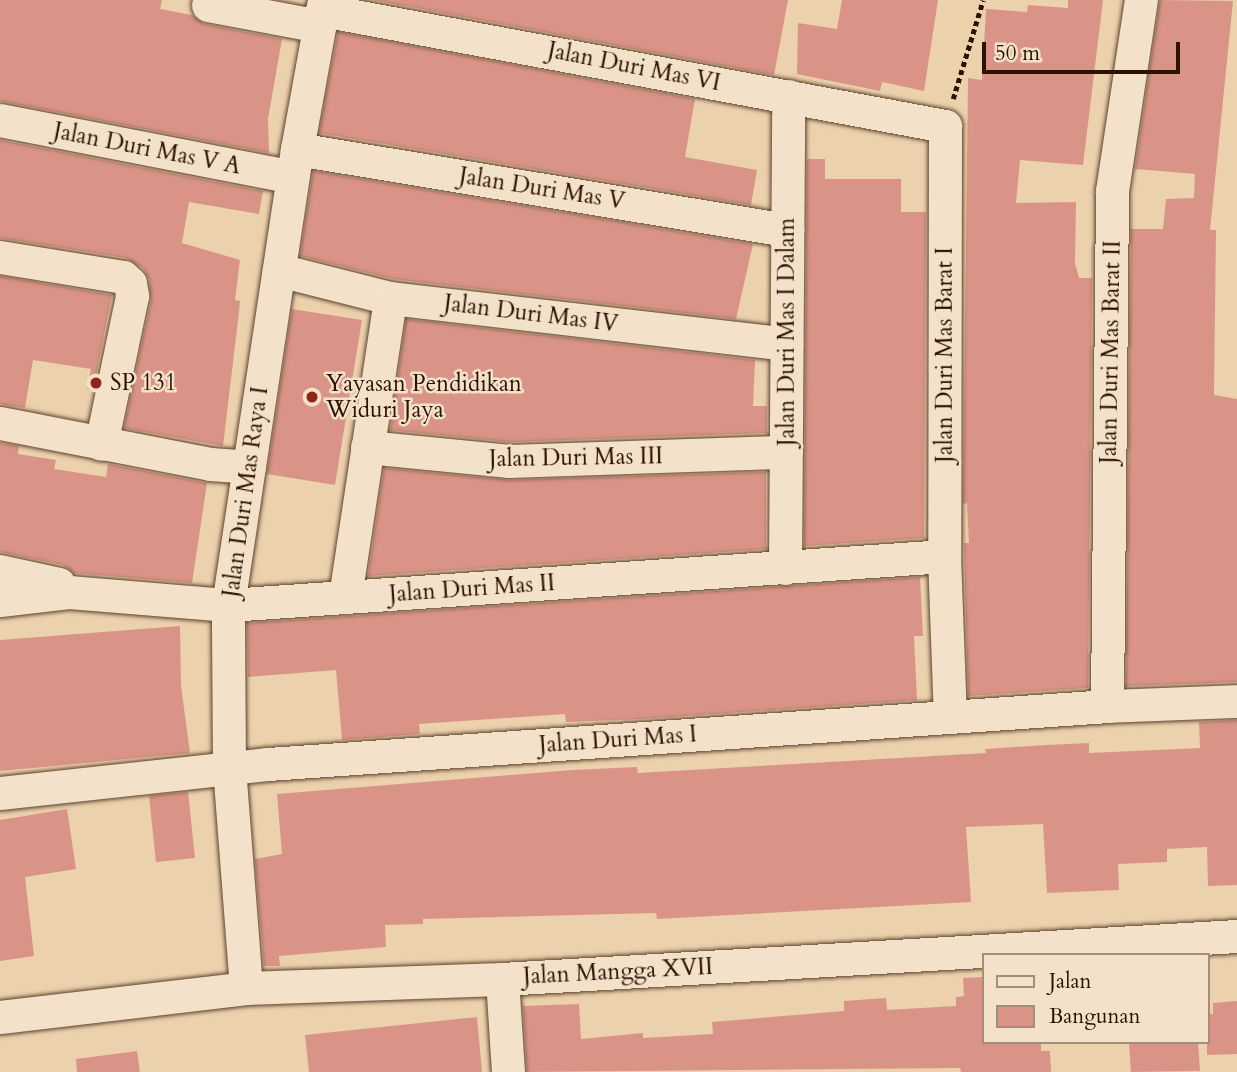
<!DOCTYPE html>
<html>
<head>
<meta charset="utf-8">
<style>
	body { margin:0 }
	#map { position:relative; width:1237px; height:1072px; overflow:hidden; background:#ecd1ad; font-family:Cardo,serif }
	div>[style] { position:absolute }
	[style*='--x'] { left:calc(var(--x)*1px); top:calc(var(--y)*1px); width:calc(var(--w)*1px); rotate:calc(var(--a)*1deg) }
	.building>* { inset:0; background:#da9487 }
	.path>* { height:4.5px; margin-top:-2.25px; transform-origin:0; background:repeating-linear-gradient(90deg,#2d1202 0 5px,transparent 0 8.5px) }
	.roads { filter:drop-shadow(0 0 2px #5d422d) drop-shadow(0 0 2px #5d422d) }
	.minor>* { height:33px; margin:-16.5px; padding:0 16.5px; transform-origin:16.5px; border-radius:16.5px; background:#f3e1ca }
	.dots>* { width:19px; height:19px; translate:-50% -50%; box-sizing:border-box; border:4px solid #f3e1ca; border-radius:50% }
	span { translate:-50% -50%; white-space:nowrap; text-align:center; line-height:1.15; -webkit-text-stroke:5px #f3e1ca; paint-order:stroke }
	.street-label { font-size:23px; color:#2d1202 }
	.poi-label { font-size:23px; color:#2d1202 }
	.left { translate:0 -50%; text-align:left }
	.legend { position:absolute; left:982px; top:953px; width:228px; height:91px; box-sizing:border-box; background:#f3e1ca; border:2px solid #a48e7a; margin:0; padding:9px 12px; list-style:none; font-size:21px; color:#2d1202 }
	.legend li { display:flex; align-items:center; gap:14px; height:35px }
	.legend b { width:35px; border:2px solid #a48e7a }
	.scale { position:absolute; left:982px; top:42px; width:198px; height:32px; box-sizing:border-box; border:4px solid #2d1202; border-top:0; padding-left:9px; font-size:21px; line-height:24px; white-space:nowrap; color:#2d1202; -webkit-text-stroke:5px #f3e1ca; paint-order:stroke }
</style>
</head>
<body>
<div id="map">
	<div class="building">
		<i style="clip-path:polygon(0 0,162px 0,160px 9px,192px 15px,204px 24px,282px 39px,268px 119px,269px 153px,0 101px)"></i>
		<i style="clip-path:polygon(373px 0,788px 0,774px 75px)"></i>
		<i style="clip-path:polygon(842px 0,938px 0,924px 91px,882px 82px,880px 91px,797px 74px,798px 23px,837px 29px)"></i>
		<i style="clip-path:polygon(1068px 0,1103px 0,1083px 165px,1020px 160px,1016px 203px,1076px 202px,1075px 263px,1079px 278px,1092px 278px,1088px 688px,968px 696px,964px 543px,969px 543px,967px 503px,963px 504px,968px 78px,982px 80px,986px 9px,1027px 12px,1028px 5px,1068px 8px)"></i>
		<i style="clip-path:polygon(1160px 0,1233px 1px,1210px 230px,1216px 230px,1214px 395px,1237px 399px,1237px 682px,1126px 686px,1131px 229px,1163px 229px,1166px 199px,1194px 198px,1195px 174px,1135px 169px)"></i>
		<i style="clip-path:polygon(338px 32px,695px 99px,685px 157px,757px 170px,751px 205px,319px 133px)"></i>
		<i style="clip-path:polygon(0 140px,263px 191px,259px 214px,189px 202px,182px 243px,240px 260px,235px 300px,240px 301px,239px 312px,223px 446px,124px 428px,151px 300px,149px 279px,143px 268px,126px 258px,0 238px)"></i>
		<i style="clip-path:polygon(807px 159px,825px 159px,825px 179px,901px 179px,901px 212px,926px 212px,924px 538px,804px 546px)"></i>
		<i style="clip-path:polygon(313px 171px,753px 244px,736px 319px,393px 279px,300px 256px)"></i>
		<i style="clip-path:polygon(0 276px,112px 295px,93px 390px,87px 389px,91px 369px,33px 360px,25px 408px,0 404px)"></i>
		<i style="clip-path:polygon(292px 309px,362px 320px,335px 485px,267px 474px)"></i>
		<i style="clip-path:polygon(406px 319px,755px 360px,753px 406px,767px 406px,767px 433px,510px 442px,390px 430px)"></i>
		<i style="clip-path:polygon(0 443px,19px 446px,18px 454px,56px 460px,54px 469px,106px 477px,108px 464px,207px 483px,192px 583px,74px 573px,63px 565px,0 552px)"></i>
		<i style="clip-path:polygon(384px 468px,509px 480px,766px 472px,766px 549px,368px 576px)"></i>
		<i style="clip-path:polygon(920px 577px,923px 636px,914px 636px,917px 700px,641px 719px,566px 722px,565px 714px,419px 724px,420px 734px,342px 740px,336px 670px,248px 677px,247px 623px)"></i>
		<i style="clip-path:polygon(180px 626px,181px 686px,190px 753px,0 771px,0 640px)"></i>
		<i style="clip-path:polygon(1237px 720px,1237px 885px,1208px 886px,1207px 847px,1167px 849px,1167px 862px,1118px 864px,1119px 890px,1047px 893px,1043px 824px,966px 827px,971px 902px,657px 919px,656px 913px,423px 919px,423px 924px,385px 925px,386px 947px,279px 956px,280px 966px,264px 966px,255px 859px,282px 854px,277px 794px,572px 770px,637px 767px,638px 773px,986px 753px,985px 749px,1047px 745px,1089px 743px,1089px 753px,1200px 748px,1199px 722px)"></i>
		<i style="clip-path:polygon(188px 792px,195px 858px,156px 862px,149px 796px)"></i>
		<i style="clip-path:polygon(67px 809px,76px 869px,25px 877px,34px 956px,0 961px,0 820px)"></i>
		<i style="clip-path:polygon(983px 977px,983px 1042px,1041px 1042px,1041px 1051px,1050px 1051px,1051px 1072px,961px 1072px,960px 1068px,527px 1072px,523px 1006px,579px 1004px,581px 1039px,643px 1033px,643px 1038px,713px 1034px,712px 1022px,844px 1011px,844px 1001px,886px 998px,887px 1010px,956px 1006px,956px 997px,964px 996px,963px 978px)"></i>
		<i style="clip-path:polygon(1237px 1001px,1237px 1054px,1207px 1055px,1207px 1014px,1213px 1014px,1213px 1003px)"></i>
		<i style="clip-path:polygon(477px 1017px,482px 1072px,309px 1072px,305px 1035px)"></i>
		<i style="clip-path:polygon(1129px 1042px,1198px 1042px,1200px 1071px,1131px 1072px)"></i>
		<i style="clip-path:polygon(137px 1051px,140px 1072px,77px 1072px,76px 1059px)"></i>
	</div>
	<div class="path">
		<i style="--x:953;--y:99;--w:103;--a:-73.1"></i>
	</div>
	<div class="roads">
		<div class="minor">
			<i style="--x:208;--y:5;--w:113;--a:10.7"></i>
			<i style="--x:322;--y:10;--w:634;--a:10.55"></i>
			<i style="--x:945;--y:126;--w:430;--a:90.1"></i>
			<i style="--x:944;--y:556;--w:161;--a:87.9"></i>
			<i style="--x:0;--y:120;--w:298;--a:11"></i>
			<i style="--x:297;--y:149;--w:497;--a:9.4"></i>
			<i style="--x:0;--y:257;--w:125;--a:9.2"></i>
			<i style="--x:123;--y:277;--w:9;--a:41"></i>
			<i style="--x:130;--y:283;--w:13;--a:81"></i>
			<i style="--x:132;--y:296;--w:151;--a:101.8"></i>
			<i style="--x:279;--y:270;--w:114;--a:14.2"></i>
			<i style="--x:390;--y:298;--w:399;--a:6.6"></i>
			<i style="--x:0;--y:423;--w:214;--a:11"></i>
			<i style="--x:210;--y:464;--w:39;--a:4"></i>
			<i style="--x:367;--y:447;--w:143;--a:5.6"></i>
			<i style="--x:509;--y:461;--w:277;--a:-1.9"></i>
			<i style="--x:785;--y:568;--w:472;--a:-89.6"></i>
			<i style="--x:0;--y:571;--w:60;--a:12.4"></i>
			<i style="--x:345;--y:597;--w:302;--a:-81.4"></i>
			<i style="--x:0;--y:600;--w:69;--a:-6.6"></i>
			<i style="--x:69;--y:592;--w:160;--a:4.7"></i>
			<i style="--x:228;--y:605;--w:718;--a:-3.91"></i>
			<i style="--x:1107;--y:706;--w:515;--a:-89.44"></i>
			<i style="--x:1112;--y:191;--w:193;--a:-81.4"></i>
			<i style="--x:0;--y:793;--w:270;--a:-6.2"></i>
			<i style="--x:268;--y:764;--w:841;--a:-3.95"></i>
			<i style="--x:1107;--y:706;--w:130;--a:-2.2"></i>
			<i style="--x:502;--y:979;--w:93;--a:86.3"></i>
			<i style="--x:246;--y:988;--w:222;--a:-94.4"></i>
			<i style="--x:229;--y:767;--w:162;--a:-90.4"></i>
			<i style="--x:228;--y:605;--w:461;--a:-81.4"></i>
			<i style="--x:297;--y:149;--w:151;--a:-79.7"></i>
			<i style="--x:0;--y:1017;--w:248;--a:-6.7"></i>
			<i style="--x:246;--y:988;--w:256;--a:-2"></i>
			<i style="--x:502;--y:979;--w:736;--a:-3.35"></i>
		</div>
	</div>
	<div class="dots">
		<i style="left:96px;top:383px;background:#8f2418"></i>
		<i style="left:312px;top:397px;background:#8f2418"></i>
	</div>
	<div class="street-label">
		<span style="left:634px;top:67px;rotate:11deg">Jalan Duri Mas VI</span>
		<span style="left:147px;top:149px;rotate:11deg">Jalan Duri Mas V A</span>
		<span style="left:542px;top:189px;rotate:9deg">Jalan Duri Mas V</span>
		<span style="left:531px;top:314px;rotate:7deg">Jalan Duri Mas IV</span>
		<span style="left:787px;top:332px;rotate:-90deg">Jalan Duri Mas I Dalam</span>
		<span style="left:1111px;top:352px;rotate:-89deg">Jalan Duri Mas Barat II</span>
		<span style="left:945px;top:355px;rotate:-90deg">Jalan Duri Mas Barat I</span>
		<span style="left:576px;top:458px;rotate:-1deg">Jalan Duri Mas III</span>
		<span style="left:246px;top:492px;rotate:-82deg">Jalan Duri Mas Raya I</span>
		<span style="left:472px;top:589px;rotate:-4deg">Jalan Duri Mas II</span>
		<span style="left:618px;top:740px;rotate:-4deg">Jalan Duri Mas I</span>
		<span style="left:618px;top:972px;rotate:-3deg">Jalan Mangga XVII</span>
	</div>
	<div class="poi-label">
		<span class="left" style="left:110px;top:383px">SP 131</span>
		<span class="left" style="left:326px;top:397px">Yayasan Pendidikan<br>Widuri Jaya</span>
	</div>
	<ul class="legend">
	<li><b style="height:9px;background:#f3e1ca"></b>Jalan</li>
	<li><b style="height:19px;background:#da9487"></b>Bangunan</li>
	</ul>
	<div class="scale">50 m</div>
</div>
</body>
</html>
